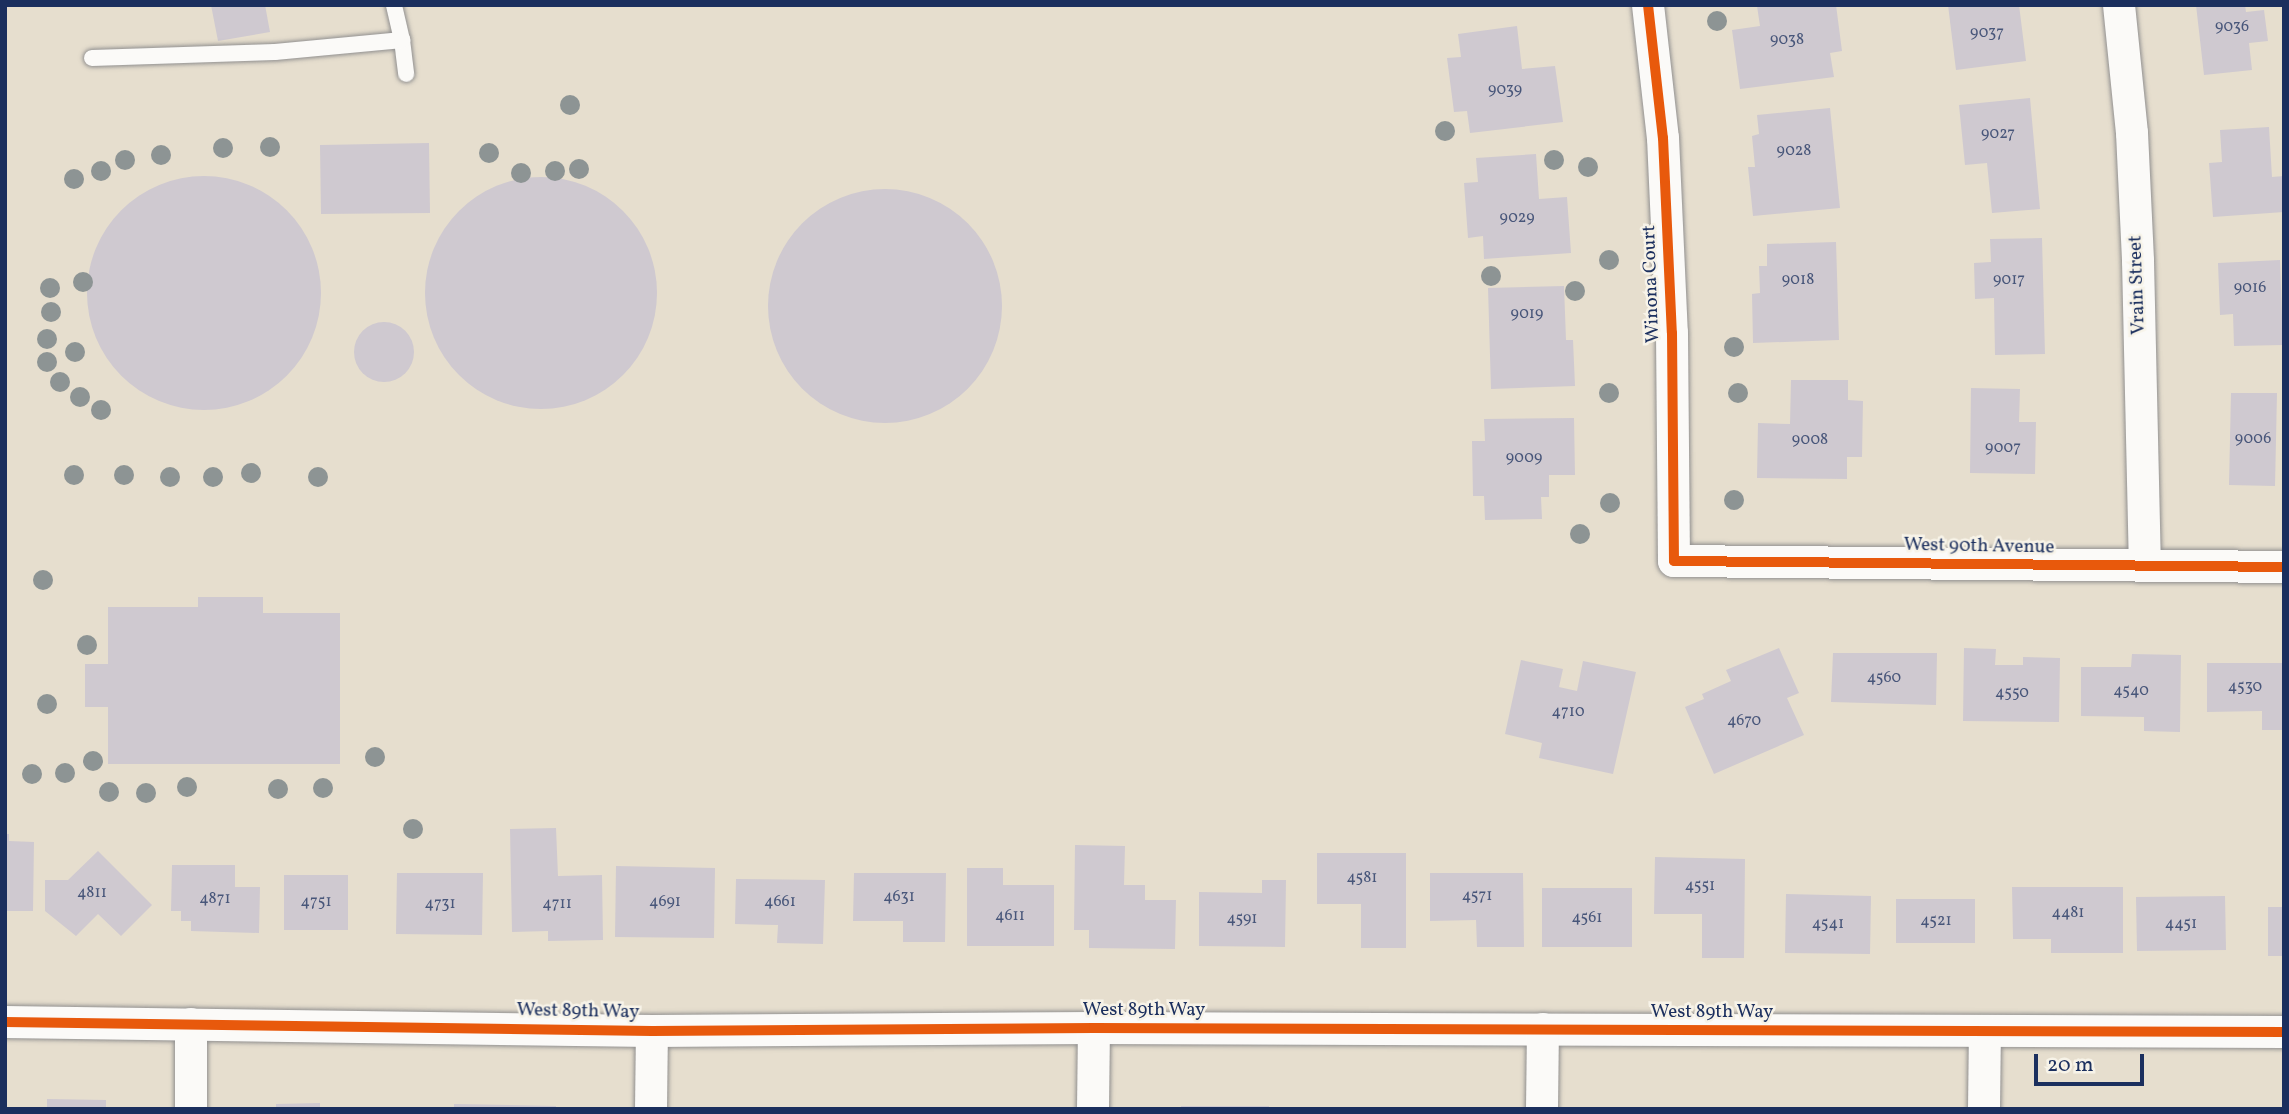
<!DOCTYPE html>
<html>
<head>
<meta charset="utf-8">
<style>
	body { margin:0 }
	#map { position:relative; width:2289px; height:1114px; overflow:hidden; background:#e6dece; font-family:Vollkorn,serif }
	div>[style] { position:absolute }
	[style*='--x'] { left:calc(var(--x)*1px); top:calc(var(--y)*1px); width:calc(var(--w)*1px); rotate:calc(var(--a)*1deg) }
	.building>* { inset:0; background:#cfc9d0 }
	.round { border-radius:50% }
	.roads { filter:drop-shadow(0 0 2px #919090) drop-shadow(0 0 2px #919090) }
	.service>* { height:16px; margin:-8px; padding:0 8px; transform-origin:8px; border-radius:8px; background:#fbfaf8 }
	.minor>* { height:32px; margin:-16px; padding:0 16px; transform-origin:16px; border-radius:16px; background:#fbfaf8 }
	.cycleway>* { height:10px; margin:-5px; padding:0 5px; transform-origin:5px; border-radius:5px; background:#e8590c }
	.trees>* { width:20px; height:20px; margin:-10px; border-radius:50%; background:#8d9494 }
	span { translate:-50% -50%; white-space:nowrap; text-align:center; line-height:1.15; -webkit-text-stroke:5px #f7f3e8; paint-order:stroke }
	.number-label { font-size:16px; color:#48567a }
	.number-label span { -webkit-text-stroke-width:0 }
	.street-label { font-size:19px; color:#1b2f5e }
	.frame { position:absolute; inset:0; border:7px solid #1b2f5e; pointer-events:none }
	.scale { position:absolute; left:2034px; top:1054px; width:110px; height:32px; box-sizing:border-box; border:4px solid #1b2f5e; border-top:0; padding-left:9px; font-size:21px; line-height:24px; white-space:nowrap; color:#1b2f5e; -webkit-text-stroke:5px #f7f3e8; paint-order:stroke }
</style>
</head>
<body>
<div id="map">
	<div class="building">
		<i style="clip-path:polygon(211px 5px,265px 5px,270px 32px,218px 41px)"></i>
		<i style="clip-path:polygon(1836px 5px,1842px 51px,1830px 53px,1834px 77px,1740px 89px,1732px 30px,1760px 26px,1757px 6px)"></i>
		<i style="clip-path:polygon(1948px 5px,2019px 5px,2026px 61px,1956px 70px)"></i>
		<i style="clip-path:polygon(2196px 5px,2245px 5px,2246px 12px,2264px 10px,2268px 41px,2249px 43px,2252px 70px,2204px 75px)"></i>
		<i style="clip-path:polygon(1517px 26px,1522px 69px,1555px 66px,1563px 122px,1470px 133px,1467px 111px,1454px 112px,1447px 58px,1461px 57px,1458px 34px)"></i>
		<i style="clip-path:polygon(2030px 98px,2040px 209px,1992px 213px,1987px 163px,1965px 165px,1959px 105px)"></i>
		<i style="clip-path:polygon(1830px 108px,1840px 208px,1753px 216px,1748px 167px,1755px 167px,1752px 136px,1759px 134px,1757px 115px)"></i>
		<i style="clip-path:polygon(2269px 127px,2272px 177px,2284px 176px,2284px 212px,2213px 217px,2209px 163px,2222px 162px,2220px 130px)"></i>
		<i style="clip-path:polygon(429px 143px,430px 213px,321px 214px,320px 145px)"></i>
		<i style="clip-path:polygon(1536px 154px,1539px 199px,1567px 197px,1571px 253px,1484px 259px,1483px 236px,1468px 238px,1464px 183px,1478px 182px,1476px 158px)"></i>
		<i class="round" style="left:87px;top:176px;width:234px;height:234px"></i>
		<i class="round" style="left:425px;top:177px;width:232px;height:232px"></i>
		<i class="round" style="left:768px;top:189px;width:234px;height:234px"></i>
		<i style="clip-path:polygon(2042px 238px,2045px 354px,1995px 355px,1994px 298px,1975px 299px,1974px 263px,1991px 262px,1990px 239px)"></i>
		<i style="clip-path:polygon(1836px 242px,1839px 340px,1753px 343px,1752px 294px,1760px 293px,1759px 266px,1767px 266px,1767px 244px)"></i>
		<i style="clip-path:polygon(2280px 260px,2283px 345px,2234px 346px,2233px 314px,2220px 315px,2218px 263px)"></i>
		<i style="clip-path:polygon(1564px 286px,1566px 340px,1573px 340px,1575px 386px,1491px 389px,1488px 288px)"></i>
		<i class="round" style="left:354px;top:322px;width:60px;height:60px"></i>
		<i style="clip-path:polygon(1791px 380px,1848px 380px,1848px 400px,1863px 401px,1862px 457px,1847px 457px,1847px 479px,1757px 478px,1758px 423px,1790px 424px)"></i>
		<i style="clip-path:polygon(1971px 388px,2020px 389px,2019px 422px,2036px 422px,2035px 474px,1970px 473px)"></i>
		<i style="clip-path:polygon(2231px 393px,2277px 393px,2275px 486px,2229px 485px)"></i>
		<i style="clip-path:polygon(1574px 418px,1575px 475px,1549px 475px,1549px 497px,1541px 497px,1542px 519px,1485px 520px,1484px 496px,1473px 496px,1472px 441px,1485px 441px,1484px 419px)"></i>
		<i style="clip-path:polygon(198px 597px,263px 597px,263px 613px,340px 613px,340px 764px,108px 764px,108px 707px,85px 707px,85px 664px,108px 664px,108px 607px,198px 607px)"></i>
		<i style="clip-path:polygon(1779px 648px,1799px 693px,1787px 698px,1804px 735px,1714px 774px,1685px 707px,1704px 699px,1702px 694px,1731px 681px,1726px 670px)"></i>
		<i style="clip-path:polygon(1964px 648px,1996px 649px,1995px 665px,2023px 665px,2023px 657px,2060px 658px,2059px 722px,1963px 721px)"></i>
		<i style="clip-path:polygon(1833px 653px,1937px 653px,1936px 705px,1831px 702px)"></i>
		<i style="clip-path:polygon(2132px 654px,2181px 655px,2180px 732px,2144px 731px,2144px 717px,2081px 716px,2081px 667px,2131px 667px)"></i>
		<i style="clip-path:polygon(1521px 660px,1563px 669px,1559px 687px,1577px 691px,1583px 661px,1636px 672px,1613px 774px,1539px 758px,1542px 743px,1505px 734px)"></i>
		<i style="clip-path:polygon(2207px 663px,2284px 663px,2284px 730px,2262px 730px,2262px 711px,2207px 712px)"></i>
		<i style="clip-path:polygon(556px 828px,558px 876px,602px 875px,603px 940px,548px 941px,548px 931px,512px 932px,510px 829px)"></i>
		<i style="clip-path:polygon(5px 834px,9px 834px,9px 841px,34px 842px,33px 911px,5px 911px)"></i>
		<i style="clip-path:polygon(1075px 845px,1125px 846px,1124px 885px,1145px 885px,1145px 900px,1176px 900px,1175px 949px,1089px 948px,1089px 930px,1074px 930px)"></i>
		<i style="clip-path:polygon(98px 851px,152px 905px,121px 936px,98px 914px,76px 936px,45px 911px,45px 880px,68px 880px)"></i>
		<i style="clip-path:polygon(1317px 853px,1406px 853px,1406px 948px,1361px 948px,1361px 904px,1317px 904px)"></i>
		<i style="clip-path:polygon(1655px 857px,1745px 859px,1744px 958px,1702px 958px,1702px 914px,1654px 914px)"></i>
		<i style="clip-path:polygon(172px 865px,235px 865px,235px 887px,260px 887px,259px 933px,191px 931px,191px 921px,181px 921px,181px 911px,171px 911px)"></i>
		<i style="clip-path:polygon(616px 866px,715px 868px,714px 938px,615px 937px)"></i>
		<i style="clip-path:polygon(967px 868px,1003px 868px,1003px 885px,1054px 885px,1054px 946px,967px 946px)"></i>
		<i style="clip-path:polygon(397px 873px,483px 873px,482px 935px,396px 934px)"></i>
		<i style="clip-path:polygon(854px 873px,946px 873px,945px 942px,903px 942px,903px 921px,853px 921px)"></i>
		<i style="clip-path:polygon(1430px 873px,1523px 873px,1524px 947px,1477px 947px,1476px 920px,1430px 921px)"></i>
		<i style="clip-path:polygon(284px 875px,348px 875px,348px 930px,284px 930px)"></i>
		<i style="clip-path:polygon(736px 879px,825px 880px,823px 944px,777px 943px,778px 925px,735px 924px)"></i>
		<i style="clip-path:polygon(1262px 880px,1286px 880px,1285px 947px,1199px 946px,1199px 892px,1262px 893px)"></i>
		<i style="clip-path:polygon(2012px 887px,2123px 887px,2123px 953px,2051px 953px,2051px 939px,2013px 939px)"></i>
		<i style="clip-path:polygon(1542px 888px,1632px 888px,1632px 947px,1542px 947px)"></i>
		<i style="clip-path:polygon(1786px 894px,1871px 896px,1870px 954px,1785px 953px)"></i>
		<i style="clip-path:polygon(2225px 896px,2226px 950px,2137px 951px,2136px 897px)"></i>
		<i style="clip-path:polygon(1896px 899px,1975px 899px,1975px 943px,1896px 943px)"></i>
		<i style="clip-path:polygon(2268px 907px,2284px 907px,2284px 956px,2268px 956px)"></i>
		<i style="clip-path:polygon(47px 1099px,106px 1100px,106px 1109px,47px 1109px)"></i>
		<i style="clip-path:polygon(320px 1103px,320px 1109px,276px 1109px,276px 1104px)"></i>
		<i style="clip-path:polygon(454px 1104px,556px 1106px,556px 1109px,454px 1109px)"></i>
		<i style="clip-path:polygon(1181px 1106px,1269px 1106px,1269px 1109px,1181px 1109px)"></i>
	</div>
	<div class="roads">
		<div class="service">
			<i style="--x:402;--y:40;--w:34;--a:83"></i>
			<i style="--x:92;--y:58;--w:183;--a:-1.9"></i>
			<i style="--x:275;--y:52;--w:128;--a:-5.4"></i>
			<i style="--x:402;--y:40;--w:36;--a:-103"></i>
		</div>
		<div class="minor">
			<i style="--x:1648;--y:5;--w:134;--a:83.6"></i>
			<i style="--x:1663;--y:138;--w:195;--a:87.4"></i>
			<i style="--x:1672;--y:333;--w:228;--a:89.5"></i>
			<i style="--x:1674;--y:561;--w:610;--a:0.56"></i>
			<i style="--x:2119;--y:5;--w:129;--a:84.2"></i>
			<i style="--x:2132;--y:133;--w:128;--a:87.3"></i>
			<i style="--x:2138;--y:261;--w:305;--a:88.7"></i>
			<i style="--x:5;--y:1022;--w:647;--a:0.8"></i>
			<i style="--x:652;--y:1031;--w:442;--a:-0.4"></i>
			<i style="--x:1094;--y:1028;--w:1190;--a:0.19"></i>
			<i style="--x:191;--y:1024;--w:85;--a:90"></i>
			<i style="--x:651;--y:1109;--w:78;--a:-89.3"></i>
			<i style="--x:1093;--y:1109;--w:81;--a:-89.3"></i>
			<i style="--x:1542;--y:1109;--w:80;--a:-89.3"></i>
			<i style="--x:1984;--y:1109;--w:77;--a:-89.3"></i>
		</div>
	</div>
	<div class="cycleway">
		<i style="--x:1648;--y:5;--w:134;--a:83.6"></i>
		<i style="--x:1663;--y:138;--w:195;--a:87.4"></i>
		<i style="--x:1672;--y:333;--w:228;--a:89.5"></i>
		<i style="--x:1674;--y:561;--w:610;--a:0.56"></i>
		<i style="--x:5;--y:1022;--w:647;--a:0.8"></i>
		<i style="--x:652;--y:1031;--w:442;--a:-0.4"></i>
		<i style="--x:1094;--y:1028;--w:1190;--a:0.19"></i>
	</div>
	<div class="trees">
		<i style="left:1717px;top:21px"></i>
		<i style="left:570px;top:105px"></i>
		<i style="left:1445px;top:131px"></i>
		<i style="left:270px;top:147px"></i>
		<i style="left:223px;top:148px"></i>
		<i style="left:489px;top:153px"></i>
		<i style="left:161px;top:155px"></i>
		<i style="left:125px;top:160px"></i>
		<i style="left:1554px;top:160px"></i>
		<i style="left:1588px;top:167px"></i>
		<i style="left:579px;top:169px"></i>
		<i style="left:101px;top:171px"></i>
		<i style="left:555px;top:171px"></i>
		<i style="left:521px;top:173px"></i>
		<i style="left:74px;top:179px"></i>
		<i style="left:1609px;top:260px"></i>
		<i style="left:1491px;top:276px"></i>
		<i style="left:83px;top:282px"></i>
		<i style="left:50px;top:288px"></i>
		<i style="left:1575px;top:291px"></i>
		<i style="left:51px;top:312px"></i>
		<i style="left:47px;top:339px"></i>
		<i style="left:1734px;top:347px"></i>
		<i style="left:75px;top:352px"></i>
		<i style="left:47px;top:362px"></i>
		<i style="left:60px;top:382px"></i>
		<i style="left:1609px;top:393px"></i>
		<i style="left:1738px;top:393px"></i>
		<i style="left:80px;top:397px"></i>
		<i style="left:101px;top:410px"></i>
		<i style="left:251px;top:473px"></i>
		<i style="left:74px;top:475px"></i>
		<i style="left:124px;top:475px"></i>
		<i style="left:170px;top:477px"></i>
		<i style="left:213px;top:477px"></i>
		<i style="left:318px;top:477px"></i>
		<i style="left:1734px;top:500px"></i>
		<i style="left:1610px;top:503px"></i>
		<i style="left:1580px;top:534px"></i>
		<i style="left:43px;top:580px"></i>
		<i style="left:87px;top:645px"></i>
		<i style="left:47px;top:704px"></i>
		<i style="left:375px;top:757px"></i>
		<i style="left:93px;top:761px"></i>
		<i style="left:65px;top:773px"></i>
		<i style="left:32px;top:774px"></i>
		<i style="left:187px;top:787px"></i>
		<i style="left:323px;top:788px"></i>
		<i style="left:278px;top:789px"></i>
		<i style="left:109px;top:792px"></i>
		<i style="left:146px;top:793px"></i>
		<i style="left:413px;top:829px"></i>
	</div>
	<div class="number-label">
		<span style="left:2232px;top:27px">9036</span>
		<span style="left:1987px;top:33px">9037</span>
		<span style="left:1787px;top:40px">9038</span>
		<span style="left:1505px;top:90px">9039</span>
		<span style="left:1998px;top:134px">9027</span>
		<span style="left:1794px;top:151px">9028</span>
		<span style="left:1517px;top:218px">9029</span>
		<span style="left:1798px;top:280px">9018</span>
		<span style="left:2009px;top:280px">9017</span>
		<span style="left:2250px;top:288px">9016</span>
		<span style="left:1527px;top:314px">9019</span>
		<span style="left:2253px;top:439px">9006</span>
		<span style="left:1810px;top:440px">9008</span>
		<span style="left:2003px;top:448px">9007</span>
		<span style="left:1524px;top:458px">9009</span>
		<span style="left:1884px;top:678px">4560</span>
		<span style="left:2245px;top:687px">4530</span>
		<span style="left:2131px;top:691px">4540</span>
		<span style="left:2012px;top:693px">4550</span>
		<span style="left:1568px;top:712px">4710</span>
		<span style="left:1744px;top:721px">4670</span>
		<span style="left:1362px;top:878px">4581</span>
		<span style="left:1700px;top:886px">4551</span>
		<span style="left:92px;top:893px">4811</span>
		<span style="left:1477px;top:896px">4571</span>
		<span style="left:899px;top:897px">4631</span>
		<span style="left:215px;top:899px">4871</span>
		<span style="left:316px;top:902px">4751</span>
		<span style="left:665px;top:902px">4691</span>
		<span style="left:780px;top:902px">4661</span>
		<span style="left:440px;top:904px">4731</span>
		<span style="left:557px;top:904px">4711</span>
		<span style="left:2068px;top:913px">4481</span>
		<span style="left:1010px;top:916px">4611</span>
		<span style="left:1587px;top:918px">4561</span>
		<span style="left:1242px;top:919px">4591</span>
		<span style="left:1936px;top:921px">4521</span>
		<span style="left:1828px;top:924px">4541</span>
		<span style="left:2181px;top:924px">4451</span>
	</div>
	<div class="street-label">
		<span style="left:1652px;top:284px;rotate:-92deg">Winona Court</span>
		<span style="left:2138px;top:285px;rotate:-92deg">Vrain Street</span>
		<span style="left:1979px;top:547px;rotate:1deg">West 90th Avenue</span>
		<span style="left:1144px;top:1011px">West 89th Way</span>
		<span style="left:578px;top:1012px;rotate:1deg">West 89th Way</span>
		<span style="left:1712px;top:1013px">West 89th Way</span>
	</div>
	<div class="frame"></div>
	<div class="scale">20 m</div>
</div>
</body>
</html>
